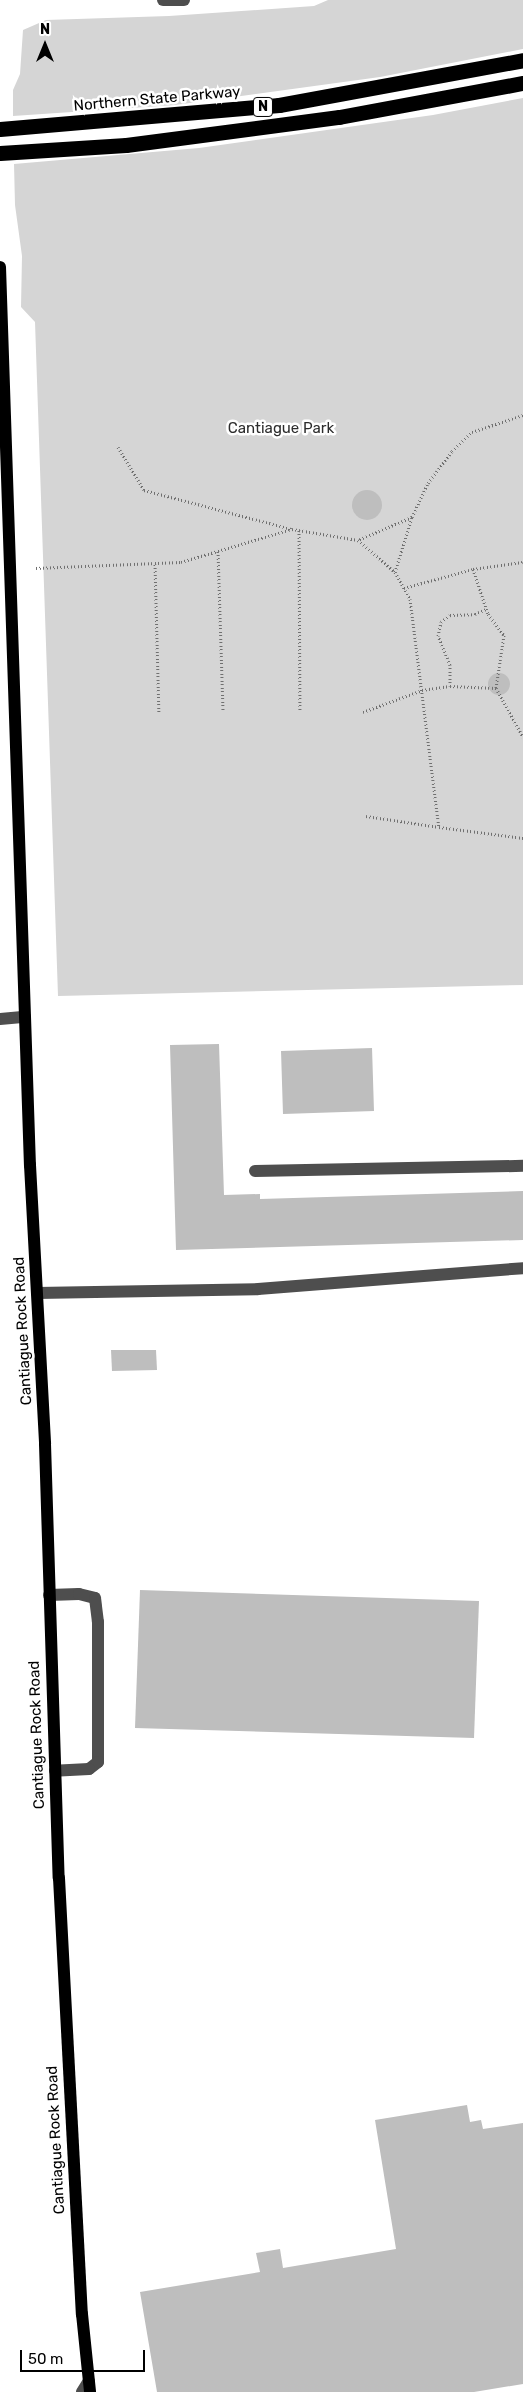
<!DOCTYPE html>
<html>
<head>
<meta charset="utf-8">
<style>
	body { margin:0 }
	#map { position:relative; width:523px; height:2392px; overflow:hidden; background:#fff; font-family:Rubik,sans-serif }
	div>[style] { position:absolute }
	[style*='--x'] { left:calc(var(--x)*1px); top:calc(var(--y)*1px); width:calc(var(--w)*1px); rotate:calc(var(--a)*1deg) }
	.green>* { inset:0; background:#d5d5d5 }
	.building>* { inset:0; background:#bebebe }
	.round { border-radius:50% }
	.path>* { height:3px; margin-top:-1.5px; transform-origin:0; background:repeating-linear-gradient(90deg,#707070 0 1px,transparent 0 3.5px) }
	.minor>* { height:12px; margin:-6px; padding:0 6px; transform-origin:6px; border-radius:6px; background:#4e4e4e }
	.major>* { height:12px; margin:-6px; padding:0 6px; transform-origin:6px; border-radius:6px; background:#000 }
	.highway>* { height:15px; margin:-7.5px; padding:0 7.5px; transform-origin:7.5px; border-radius:7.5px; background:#000 }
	span { translate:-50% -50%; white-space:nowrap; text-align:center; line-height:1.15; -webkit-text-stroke:5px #fff; paint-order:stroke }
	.shield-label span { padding:1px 4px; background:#fff; border:1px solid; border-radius:4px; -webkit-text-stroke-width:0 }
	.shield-label { font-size:14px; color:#000; font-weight:700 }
	.street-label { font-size:15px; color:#000 }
	.park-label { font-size:15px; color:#2c2c2c }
	.north { position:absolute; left:20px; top:20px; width:50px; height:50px; -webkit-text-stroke:4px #fff; paint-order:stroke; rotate:0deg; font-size:14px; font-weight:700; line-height:20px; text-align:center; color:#000 }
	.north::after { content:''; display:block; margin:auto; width:18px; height:22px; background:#000; clip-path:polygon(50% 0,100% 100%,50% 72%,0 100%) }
	.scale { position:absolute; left:20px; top:2350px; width:125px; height:22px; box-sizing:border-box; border:2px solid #000; border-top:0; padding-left:6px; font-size:15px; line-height:18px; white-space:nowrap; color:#000; -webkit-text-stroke:4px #fff; paint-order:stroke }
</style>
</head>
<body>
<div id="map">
	<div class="green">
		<i style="clip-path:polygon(328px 0,523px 0,523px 49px,380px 77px,175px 105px,13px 116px,13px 90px,20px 74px,23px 30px,46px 20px,169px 16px,314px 6px)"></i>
		<i style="clip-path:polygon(523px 98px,523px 985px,58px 996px,35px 322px,21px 307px,22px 256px,15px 205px,14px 164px,199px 148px,433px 115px)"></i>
	</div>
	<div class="building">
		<i class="round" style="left:352px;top:490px;width:30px;height:30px"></i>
		<i class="round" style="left:488px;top:673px;width:22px;height:22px"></i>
		<i style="clip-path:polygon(219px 1044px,224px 1195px,260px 1194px,260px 1199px,523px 1191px,523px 1240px,176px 1250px,170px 1045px)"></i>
		<i style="clip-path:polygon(372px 1048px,374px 1111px,283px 1114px,281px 1051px)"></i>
		<i style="clip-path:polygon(111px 1350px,156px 1350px,157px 1370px,112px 1371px)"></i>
		<i style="clip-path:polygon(140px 1590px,479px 1601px,474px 1738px,135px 1728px)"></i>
		<i style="clip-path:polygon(467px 2105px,470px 2122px,481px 2120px,483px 2129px,523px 2123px,523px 2384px,474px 2392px,157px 2392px,140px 2292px,260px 2272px,256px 2253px,280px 2249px,283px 2268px,396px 2249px,375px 2120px)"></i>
	</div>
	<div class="path">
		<i style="--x:118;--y:447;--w:50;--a:58.8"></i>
		<i style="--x:144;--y:490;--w:153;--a:14.8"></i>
		<i style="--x:412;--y:517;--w:59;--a:156.9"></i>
		<i style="--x:358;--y:540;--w:49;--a:40.9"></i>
		<i style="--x:395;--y:572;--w:58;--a:-72.8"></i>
		<i style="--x:412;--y:517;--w:38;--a:-65"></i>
		<i style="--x:428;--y:483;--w:40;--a:-53"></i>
		<i style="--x:452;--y:451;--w:28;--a:-44"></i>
		<i style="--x:472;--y:432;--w:54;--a:-18.4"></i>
		<i style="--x:299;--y:530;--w:180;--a:89.7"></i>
		<i style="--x:218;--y:551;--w:160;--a:88.2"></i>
		<i style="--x:155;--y:564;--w:149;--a:88.5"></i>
		<i style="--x:36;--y:568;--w:145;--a:-2.4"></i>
		<i style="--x:181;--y:562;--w:116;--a:-16.6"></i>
		<i style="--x:292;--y:529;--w:67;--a:9.5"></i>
		<i style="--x:473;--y:569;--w:47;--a:71.6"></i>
		<i style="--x:488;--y:614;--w:26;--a:53"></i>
		<i style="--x:504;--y:635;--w:54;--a:98.6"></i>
		<i style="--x:395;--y:572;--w:31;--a:61"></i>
		<i style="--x:410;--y:599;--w:230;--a:82.8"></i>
		<i style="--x:439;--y:827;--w:85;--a:7.5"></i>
		<i style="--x:404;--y:588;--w:72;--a:-15.4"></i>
		<i style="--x:473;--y:569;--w:50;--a:-8"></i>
		<i style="--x:450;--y:686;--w:21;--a:-90"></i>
		<i style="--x:450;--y:665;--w:31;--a:-112"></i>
		<i style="--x:438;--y:636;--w:14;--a:-78"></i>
		<i style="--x:441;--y:622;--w:11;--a:-38"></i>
		<i style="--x:450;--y:615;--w:25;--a:-2"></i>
		<i style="--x:475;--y:614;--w:12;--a:-24"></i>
		<i style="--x:363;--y:712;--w:63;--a:-20.4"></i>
		<i style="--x:422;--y:690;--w:28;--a:-8"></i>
		<i style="--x:450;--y:686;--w:46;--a:2.5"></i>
		<i style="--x:496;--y:688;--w:56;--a:61.1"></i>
		<i style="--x:366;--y:816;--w:74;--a:8.6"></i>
	</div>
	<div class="minor">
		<i style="--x:163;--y:0;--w:21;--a:0"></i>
		<i style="--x:0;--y:1019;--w:25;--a:-5"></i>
		<i style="--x:255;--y:1171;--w:268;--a:-1.1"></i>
		<i style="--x:37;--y:1293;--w:221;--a:-1"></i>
		<i style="--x:258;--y:1289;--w:266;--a:-4.5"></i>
		<i style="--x:49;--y:1595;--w:30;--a:-2"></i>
		<i style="--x:79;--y:1594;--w:16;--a:14"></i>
		<i style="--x:95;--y:1598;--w:24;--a:83"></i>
		<i style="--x:98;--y:1622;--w:140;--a:90"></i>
		<i style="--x:98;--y:1762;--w:11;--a:142"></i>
		<i style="--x:89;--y:1769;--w:34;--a:177"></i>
		<i style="--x:82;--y:2392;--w:13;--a:-58"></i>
	</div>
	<div class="major">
		<i style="--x:0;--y:267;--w:899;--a:88.09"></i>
		<i style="--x:30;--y:1165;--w:279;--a:86.9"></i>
		<i style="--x:45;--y:1444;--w:434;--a:88.2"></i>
		<i style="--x:59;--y:1878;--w:437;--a:87"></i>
		<i style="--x:82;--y:2314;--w:78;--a:84.1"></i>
	</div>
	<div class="highway">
		<i style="--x:0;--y:129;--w:280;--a:-4.9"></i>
		<i style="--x:279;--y:105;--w:248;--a:-10.4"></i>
		<i style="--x:0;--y:153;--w:126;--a:-3.6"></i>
		<i style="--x:126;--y:145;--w:215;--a:-7.5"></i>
		<i style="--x:339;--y:117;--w:187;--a:-10.5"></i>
	</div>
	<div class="shield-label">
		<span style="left:263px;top:107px">N</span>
	</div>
	<div class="street-label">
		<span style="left:157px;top:99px;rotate:-5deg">Northern State Parkway</span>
		<span style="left:23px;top:1331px;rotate:-93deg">Cantiague Rock Road</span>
		<span style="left:37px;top:1735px;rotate:-92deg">Cantiague Rock Road</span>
		<span style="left:56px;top:2140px;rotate:-93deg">Cantiague Rock Road</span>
	</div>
	<div class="park-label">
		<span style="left:281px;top:429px">Cantiague Park</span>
	</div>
	<div class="north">N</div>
	<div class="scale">50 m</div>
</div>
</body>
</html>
